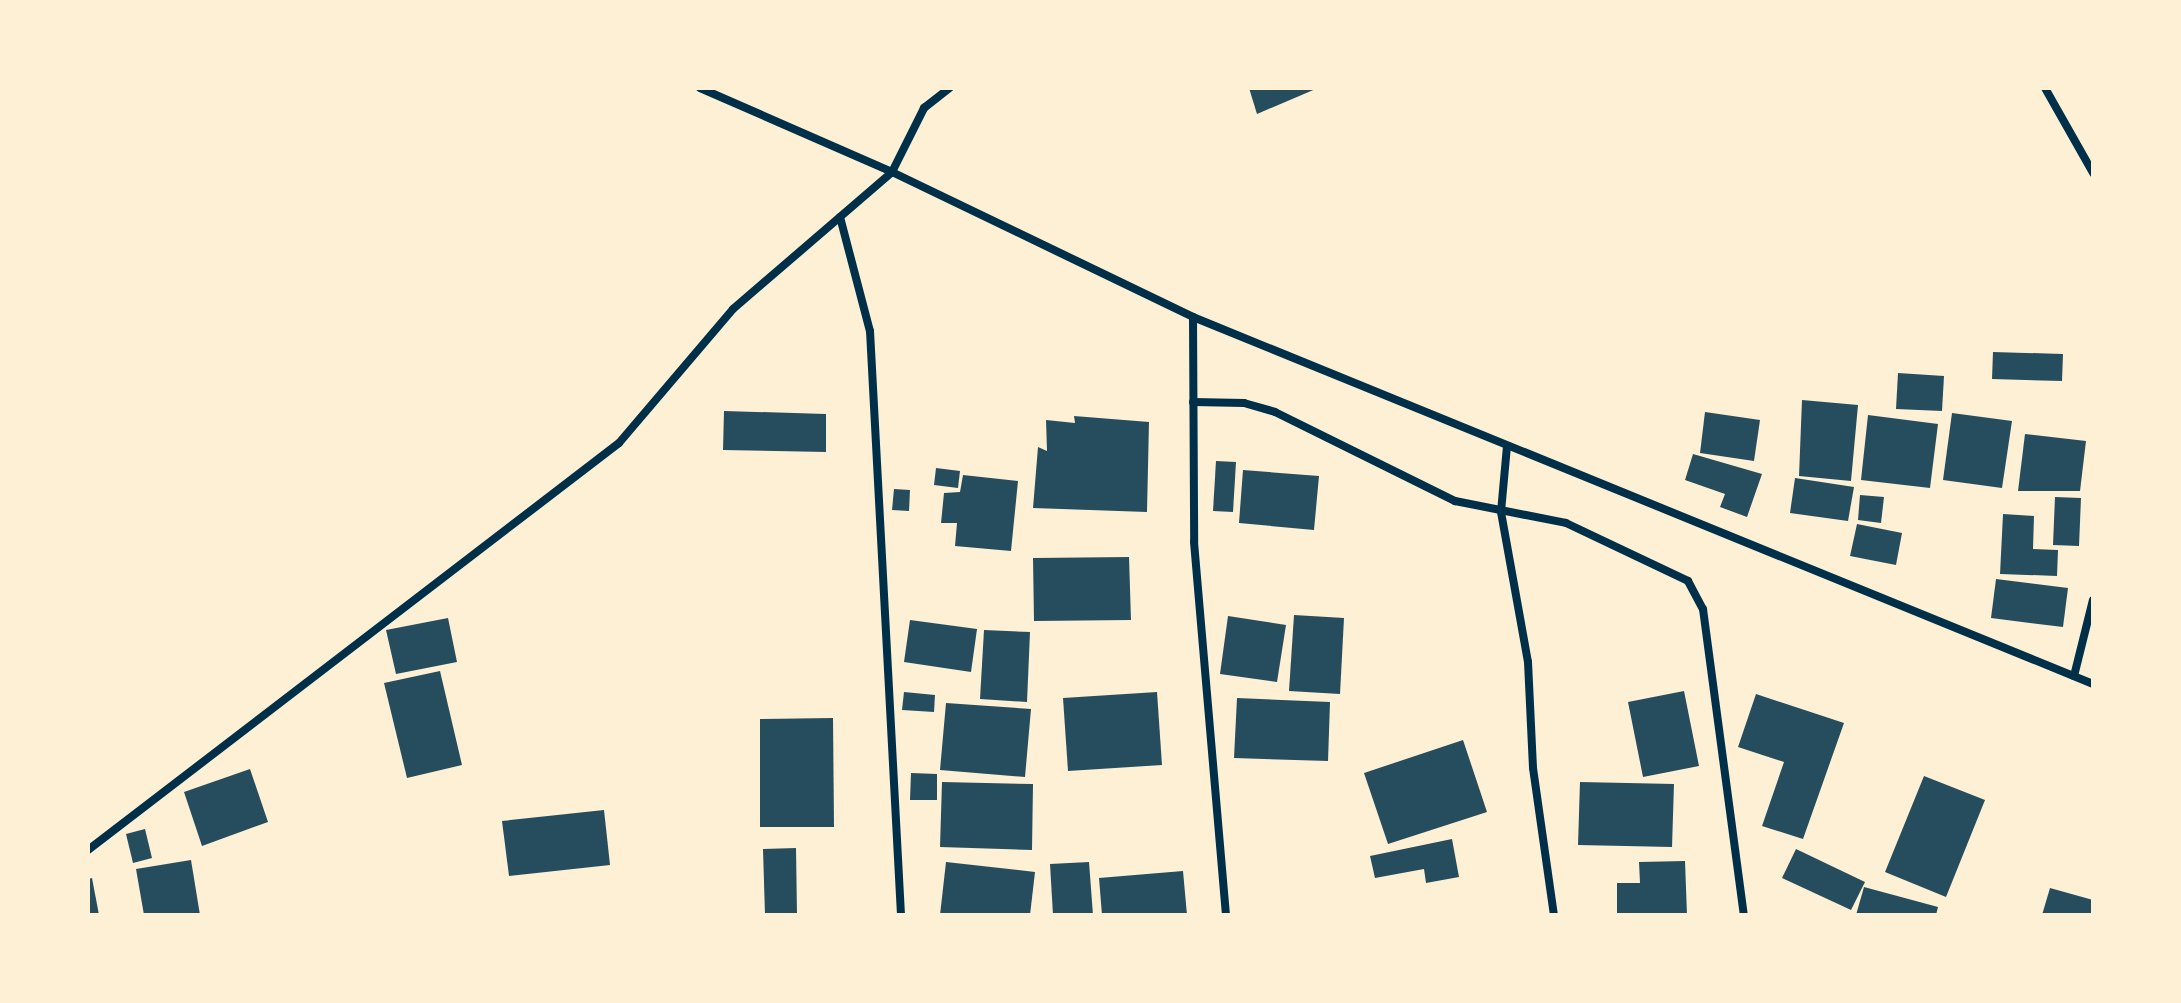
<!DOCTYPE html>
<html>
<head>
<meta charset="utf-8">
<style>
	body { margin:0 }
	#map { position:relative; width:2181px; height:1003px; overflow:hidden; background:#fdf0d5; font-family:"Work Sans",sans-serif }
	div>[style] { position:absolute }
	[style*='--x'] { left:calc(var(--x)*1px); top:calc(var(--y)*1px); width:calc(var(--w)*1px); rotate:calc(var(--a)*1deg) }
	.building>* { inset:0; background:#264d5e }
	.minor>* { height:8px; margin:-4px; padding:0 4px; transform-origin:4px; border-radius:4px; background:#003049 }
	span { translate:-50% -50%; white-space:nowrap; text-align:center; line-height:1.15; -webkit-text-stroke:7px #fdf0d5; paint-order:stroke }
	.frame { position:absolute; inset:0; border:90px solid #fdf0d5; pointer-events:none }
</style>
</head>
<body>
<div id="map">
	<div class="building">
		<i style="clip-path:polygon(1249px 88px,1318px 88px,1257px 114px)"></i>
		<i style="clip-path:polygon(1993px 352px,2063px 354px,2062px 381px,1992px 379px)"></i>
		<i style="clip-path:polygon(1898px 373px,1944px 376px,1942px 411px,1896px 409px)"></i>
		<i style="clip-path:polygon(1802px 400px,1858px 405px,1851px 481px,1799px 476px)"></i>
		<i style="clip-path:polygon(724px 411px,826px 414px,826px 452px,723px 450px)"></i>
		<i style="clip-path:polygon(1705px 412px,1760px 420px,1754px 461px,1700px 453px)"></i>
		<i style="clip-path:polygon(1952px 413px,2012px 421px,2002px 488px,1943px 480px)"></i>
		<i style="clip-path:polygon(1868px 415px,1938px 424px,1930px 488px,1861px 480px)"></i>
		<i style="clip-path:polygon(1074px 416px,1149px 422px,1147px 512px,1033px 508px,1038px 447px,1047px 451px,1046px 420px,1075px 423px)"></i>
		<i style="clip-path:polygon(2025px 434px,2086px 441px,2080px 491px,2018px 491px)"></i>
		<i style="clip-path:polygon(1693px 454px,1762px 474px,1747px 517px,1720px 507px,1725px 494px,1685px 480px)"></i>
		<i style="clip-path:polygon(1216px 461px,1236px 462px,1233px 512px,1213px 511px)"></i>
		<i style="clip-path:polygon(936px 468px,960px 471px,958px 488px,934px 485px)"></i>
		<i style="clip-path:polygon(1243px 470px,1319px 476px,1314px 530px,1239px 523px)"></i>
		<i style="clip-path:polygon(963px 475px,1018px 481px,1011px 551px,955px 546px,957px 523px,941px 523px,944px 493px,960px 492px)"></i>
		<i style="clip-path:polygon(1795px 478px,1854px 487px,1848px 521px,1790px 513px)"></i>
		<i style="clip-path:polygon(894px 489px,910px 490px,909px 511px,892px 510px)"></i>
		<i style="clip-path:polygon(1860px 495px,1884px 497px,1881px 523px,1858px 520px)"></i>
		<i style="clip-path:polygon(2055px 497px,2081px 498px,2079px 546px,2053px 545px)"></i>
		<i style="clip-path:polygon(2003px 514px,2034px 516px,2033px 549px,2058px 550px,2057px 576px,2000px 574px)"></i>
		<i style="clip-path:polygon(1857px 524px,1902px 533px,1896px 565px,1850px 556px)"></i>
		<i style="clip-path:polygon(1129px 557px,1131px 620px,1034px 621px,1033px 558px)"></i>
		<i style="clip-path:polygon(1996px 579px,2068px 588px,2063px 627px,1991px 618px)"></i>
		<i style="clip-path:polygon(1294px 615px,1344px 618px,1340px 694px,1289px 691px)"></i>
		<i style="clip-path:polygon(1228px 616px,1286px 625px,1277px 682px,1220px 674px)"></i>
		<i style="clip-path:polygon(448px 618px,457px 662px,396px 674px,386px 630px)"></i>
		<i style="clip-path:polygon(910px 620px,977px 629px,971px 672px,904px 662px)"></i>
		<i style="clip-path:polygon(984px 630px,1030px 632px,1027px 702px,980px 699px)"></i>
		<i style="clip-path:polygon(440px 671px,462px 765px,407px 778px,384px 683px)"></i>
		<i style="clip-path:polygon(1684px 691px,1699px 766px,1643px 777px,1628px 702px)"></i>
		<i style="clip-path:polygon(904px 692px,935px 695px,934px 712px,902px 710px)"></i>
		<i style="clip-path:polygon(1157px 692px,1162px 765px,1068px 771px,1063px 698px)"></i>
		<i style="clip-path:polygon(1756px 694px,1844px 723px,1803px 839px,1762px 826px,1784px 762px,1738px 747px)"></i>
		<i style="clip-path:polygon(1237px 698px,1330px 702px,1328px 761px,1234px 758px)"></i>
		<i style="clip-path:polygon(946px 703px,1031px 709px,1025px 777px,940px 770px)"></i>
		<i style="clip-path:polygon(833px 718px,834px 827px,760px 827px,760px 719px)"></i>
		<i style="clip-path:polygon(1463px 740px,1487px 812px,1388px 844px,1364px 773px)"></i>
		<i style="clip-path:polygon(250px 769px,268px 822px,202px 846px,184px 792px)"></i>
		<i style="clip-path:polygon(911px 773px,937px 774px,937px 800px,910px 800px)"></i>
		<i style="clip-path:polygon(1924px 776px,1985px 800px,1946px 897px,1885px 872px)"></i>
		<i style="clip-path:polygon(942px 782px,1033px 784px,1032px 850px,940px 847px)"></i>
		<i style="clip-path:polygon(1580px 782px,1674px 784px,1672px 847px,1578px 845px)"></i>
		<i style="clip-path:polygon(604px 810px,610px 865px,509px 876px,502px 821px)"></i>
		<i style="clip-path:polygon(145px 829px,152px 858px,133px 863px,126px 834px)"></i>
		<i style="clip-path:polygon(1452px 839px,1459px 877px,1426px 883px,1424px 869px,1375px 878px,1370px 856px)"></i>
		<i style="clip-path:polygon(796px 848px,797px 915px,765px 915px,763px 849px)"></i>
		<i style="clip-path:polygon(1796px 849px,1865px 882px,1851px 910px,1782px 878px)"></i>
		<i style="clip-path:polygon(191px 860px,200px 915px,144px 915px,136px 869px)"></i>
		<i style="clip-path:polygon(1685px 861px,1687px 915px,1617px 915px,1617px 883px,1640px 883px,1639px 862px)"></i>
		<i style="clip-path:polygon(946px 862px,1035px 872px,1030px 915px,940px 915px)"></i>
		<i style="clip-path:polygon(1089px 862px,1093px 915px,1053px 915px,1050px 864px)"></i>
		<i style="clip-path:polygon(1183px 871px,1187px 915px,1102px 915px,1099px 878px)"></i>
		<i style="clip-path:polygon(92px 878px,99px 915px,88px 915px,88px 879px)"></i>
		<i style="clip-path:polygon(1864px 887px,1938px 907px,1936px 915px,1856px 915px)"></i>
		<i style="clip-path:polygon(2050px 888px,2093px 900px,2093px 915px,2042px 915px)"></i>
	</div>
	<div class="minor">
		<i style="--x:700;--y:88;--w:210;--a:23.6"></i>
		<i style="--x:892;--y:172;--w:334;--a:25.7"></i>
		<i style="--x:1193;--y:317;--w:972;--a:22.18"></i>
		<i style="--x:2045;--y:88;--w:98;--a:60.5"></i>
		<i style="--x:840;--y:217;--w:118;--a:75.3"></i>
		<i style="--x:870;--y:331;--w:585;--a:86.96"></i>
		<i style="--x:1193;--y:317;--w:225;--a:89.7"></i>
		<i style="--x:1194;--y:542;--w:374;--a:85.1"></i>
		<i style="--x:1193;--y:402;--w:51;--a:1.1"></i>
		<i style="--x:1244;--y:403;--w:32;--a:16"></i>
		<i style="--x:1275;--y:412;--w:201;--a:26.3"></i>
		<i style="--x:1455;--y:501;--w:113;--a:11.2"></i>
		<i style="--x:1566;--y:523;--w:135;--a:25.4"></i>
		<i style="--x:1688;--y:581;--w:32;--a:62"></i>
		<i style="--x:1703;--y:609;--w:309;--a:82.4"></i>
		<i style="--x:1507;--y:446;--w:66;--a:95.2"></i>
		<i style="--x:1501;--y:512;--w:152;--a:79.8"></i>
		<i style="--x:1528;--y:662;--w:106;--a:87.3"></i>
		<i style="--x:1533;--y:768;--w:148;--a:81.9"></i>
		<i style="--x:2074;--y:676;--w:78;--a:-76"></i>
		<i style="--x:88;--y:850;--w:669;--a:-37.47"></i>
		<i style="--x:619;--y:443;--w:176;--a:-49.6"></i>
		<i style="--x:733;--y:309;--w:210;--a:-40.7"></i>
		<i style="--x:892;--y:172;--w:72;--a:-63.4"></i>
		<i style="--x:924;--y:108;--w:33;--a:-38"></i>
	</div>
	<div class="frame"></div>
</div>
</body>
</html>
